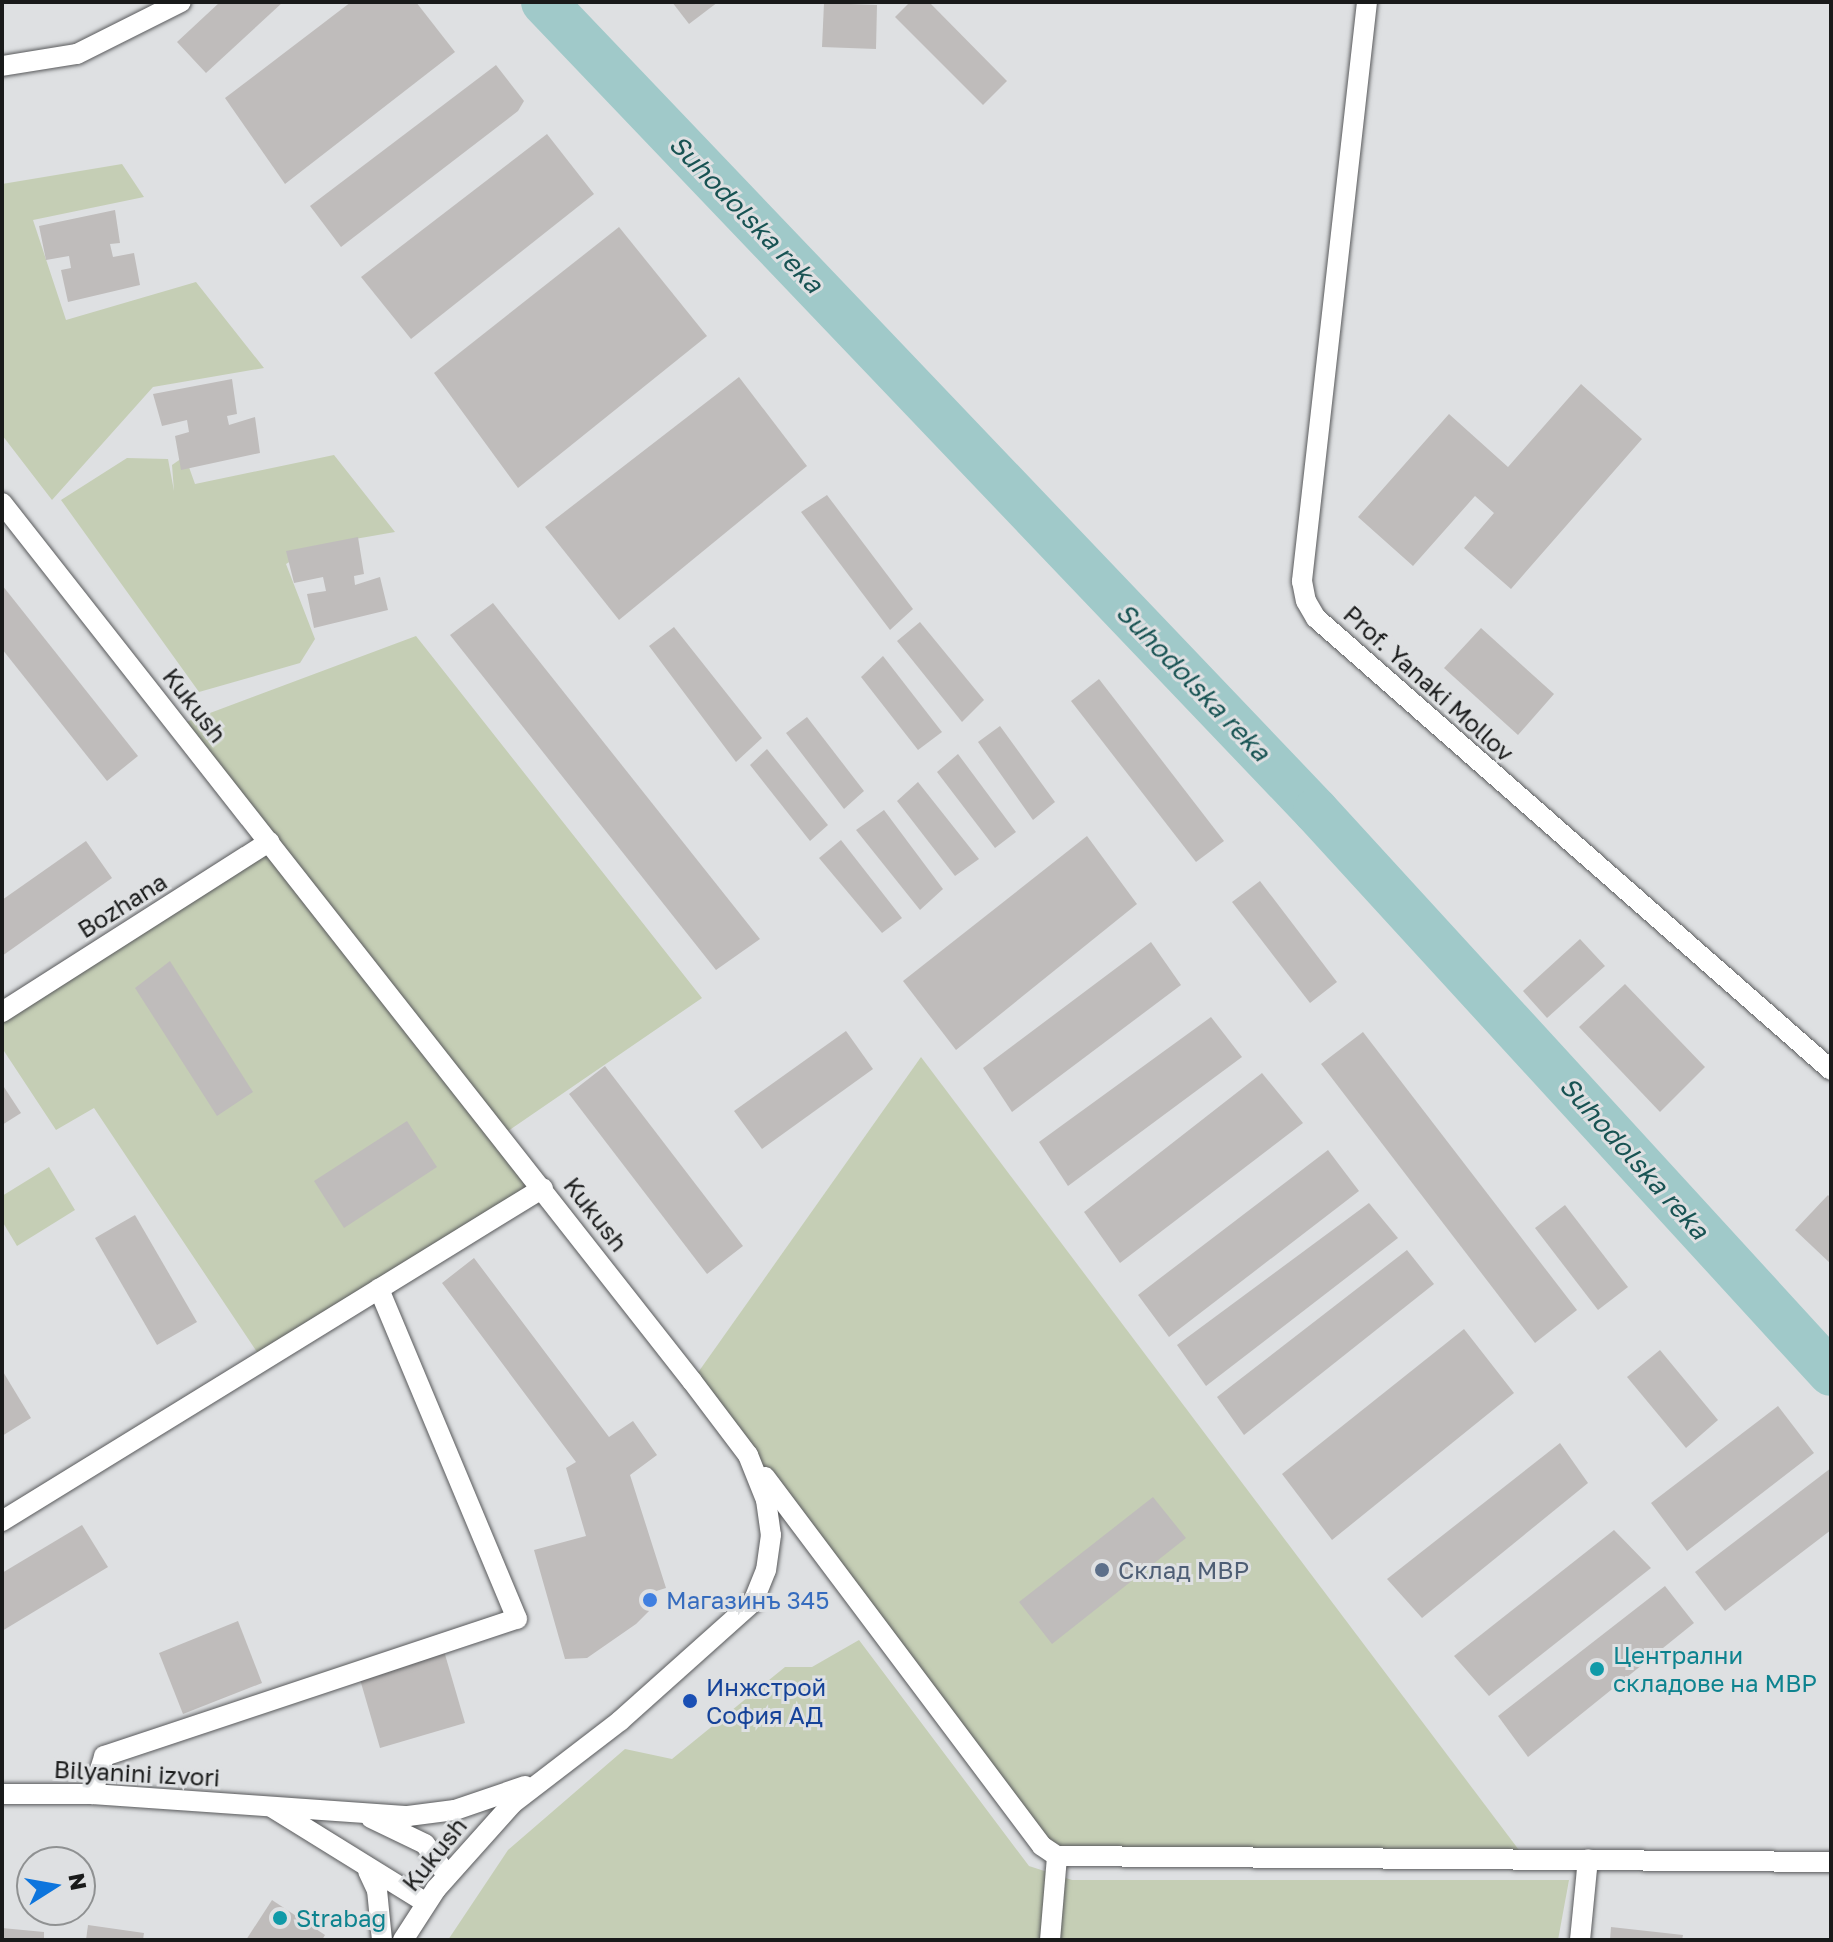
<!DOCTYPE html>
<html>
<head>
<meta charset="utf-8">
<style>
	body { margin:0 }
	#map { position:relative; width:1833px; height:1942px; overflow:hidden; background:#dee0e2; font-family:"Golos Text",sans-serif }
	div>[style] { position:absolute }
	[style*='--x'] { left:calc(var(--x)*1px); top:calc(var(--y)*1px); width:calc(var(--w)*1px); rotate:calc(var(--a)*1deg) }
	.green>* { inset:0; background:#c5ceb5 }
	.river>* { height:46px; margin:-23px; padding:0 23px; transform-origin:23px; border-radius:23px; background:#a0c9c9 }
	.building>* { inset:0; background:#bfbcbb }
	.roads { filter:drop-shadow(0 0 2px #595a5c) drop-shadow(0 0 2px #595a5c) }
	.street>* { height:20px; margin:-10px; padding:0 10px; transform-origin:10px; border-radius:10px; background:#fff }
	.dots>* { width:22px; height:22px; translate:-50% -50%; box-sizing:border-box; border:4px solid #dee0e2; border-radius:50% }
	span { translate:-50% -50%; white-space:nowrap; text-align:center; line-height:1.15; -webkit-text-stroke:6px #dee0e2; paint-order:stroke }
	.street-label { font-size:24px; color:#191a1a }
	.service-label { font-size:24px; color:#4e5e75 }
	.left { translate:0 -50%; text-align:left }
	.shop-label { font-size:24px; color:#366cbe }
	.culture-label { font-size:24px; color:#0d838f }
	.transit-label { font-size:24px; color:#164399 }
	.water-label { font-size:26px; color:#185353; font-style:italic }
	.frame { position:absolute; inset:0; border:4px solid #191a1a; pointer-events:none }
	.north { position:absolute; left:16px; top:1846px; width:80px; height:80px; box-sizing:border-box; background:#dee0e2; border:2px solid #8f9192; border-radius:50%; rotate:79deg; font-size:22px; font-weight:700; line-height:32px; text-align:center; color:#191a1a }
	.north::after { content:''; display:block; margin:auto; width:28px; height:36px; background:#0d75dd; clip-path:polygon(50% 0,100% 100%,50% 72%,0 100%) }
</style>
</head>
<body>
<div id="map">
	<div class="green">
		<i style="clip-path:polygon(122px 164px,144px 197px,33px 220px,66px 320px,196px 282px,264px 368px,153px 387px,52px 500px,2px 435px,2px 184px)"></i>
		<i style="clip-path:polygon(334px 455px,395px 532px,315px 546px,286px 564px,315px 639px,300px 663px,199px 692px,61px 500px,127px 458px,168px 459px,174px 491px,172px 465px,185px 456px,195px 484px)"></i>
		<i style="clip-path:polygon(416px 636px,702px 998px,502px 1135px,543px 1188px,263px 1361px,94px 1108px,56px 1130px,2px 1048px,2px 1012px,269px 842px,178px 725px)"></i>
		<i style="clip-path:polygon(921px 1057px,1525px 1858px,1057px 1856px,692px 1381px)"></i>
		<i style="clip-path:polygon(49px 1167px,75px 1210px,17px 1246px,2px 1221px,2px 1196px)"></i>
		<i style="clip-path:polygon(859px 1640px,1029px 1866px,1072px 1880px,1569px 1880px,1558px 1940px,448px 1940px,508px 1850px,625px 1749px,672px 1759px,785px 1667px,812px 1667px)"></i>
	</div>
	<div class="river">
		<i style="--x:544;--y:2;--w:1118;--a:46.34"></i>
		<i style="--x:1316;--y:811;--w:762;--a:47.5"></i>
	</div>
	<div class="building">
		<i style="clip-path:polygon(220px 2px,283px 2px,206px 73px,177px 42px)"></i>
		<i style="clip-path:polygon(351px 2px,416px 2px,455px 52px,285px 184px,225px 98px)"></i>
		<i style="clip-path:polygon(672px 2px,718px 2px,689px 24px)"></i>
		<i style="clip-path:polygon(910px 2px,929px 2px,1007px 81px,983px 105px,895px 17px)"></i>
		<i style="clip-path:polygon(824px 3px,877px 5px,876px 49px,822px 47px)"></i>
		<i style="clip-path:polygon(496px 65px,524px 101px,518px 111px,341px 247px,310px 206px)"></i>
		<i style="clip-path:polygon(547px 134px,594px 194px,411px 339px,361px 277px)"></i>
		<i style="clip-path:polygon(115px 210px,120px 243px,110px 244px,113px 257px,134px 253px,140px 285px,68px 302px,61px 270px,71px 268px,69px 256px,46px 260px,39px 226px)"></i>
		<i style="clip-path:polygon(619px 227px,707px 336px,518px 488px,434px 373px)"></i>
		<i style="clip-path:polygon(739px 377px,807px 466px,619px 620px,545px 527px)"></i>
		<i style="clip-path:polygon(232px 379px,237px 414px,227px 416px,229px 425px,255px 417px,260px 453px,181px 470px,175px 436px,189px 432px,187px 420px,162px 426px,153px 394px)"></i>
		<i style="clip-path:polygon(1581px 384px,1642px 439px,1511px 589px,1464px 548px,1494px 513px,1475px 496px,1413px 566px,1358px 517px,1449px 414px,1508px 467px)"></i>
		<i style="clip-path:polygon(827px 495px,913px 609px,890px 630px,801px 512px)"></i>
		<i style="clip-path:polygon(358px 537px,364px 574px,354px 576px,355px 585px,380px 577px,388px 610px,314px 628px,307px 594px,326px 591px,323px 577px,294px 583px,286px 551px)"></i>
		<i style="clip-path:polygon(2px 585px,138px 756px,107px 781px,2px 649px)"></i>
		<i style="clip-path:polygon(493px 603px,760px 939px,716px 970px,450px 635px)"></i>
		<i style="clip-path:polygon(920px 622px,984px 700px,962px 722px,897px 641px)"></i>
		<i style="clip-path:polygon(674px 627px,762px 738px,736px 762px,649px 646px)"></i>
		<i style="clip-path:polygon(1481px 628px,1554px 694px,1518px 735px,1444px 668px)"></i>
		<i style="clip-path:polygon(883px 656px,942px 732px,918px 750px,861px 677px)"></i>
		<i style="clip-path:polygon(1099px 679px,1224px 841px,1196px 862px,1071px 701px)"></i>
		<i style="clip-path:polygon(807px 717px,864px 791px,844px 809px,786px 733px)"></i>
		<i style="clip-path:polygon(1000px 726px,1055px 802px,1033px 820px,978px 742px)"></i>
		<i style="clip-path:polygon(767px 749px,828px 825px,810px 841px,750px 765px)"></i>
		<i style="clip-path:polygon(958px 754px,1016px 832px,995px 848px,937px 772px)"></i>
		<i style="clip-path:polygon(918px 782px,979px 859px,955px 876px,897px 801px)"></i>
		<i style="clip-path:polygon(884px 810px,943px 889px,920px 910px,856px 830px)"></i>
		<i style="clip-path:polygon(1087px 836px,1137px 904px,956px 1050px,903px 981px)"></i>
		<i style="clip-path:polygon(841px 840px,902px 918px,882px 933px,819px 858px)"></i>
		<i style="clip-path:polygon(86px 841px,112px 878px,2px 956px,2px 900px)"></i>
		<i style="clip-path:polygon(1260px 881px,1337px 982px,1310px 1003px,1232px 902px)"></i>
		<i style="clip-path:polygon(1580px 939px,1605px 966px,1547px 1018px,1523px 991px)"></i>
		<i style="clip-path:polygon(1151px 942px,1181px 985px,1012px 1112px,983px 1068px)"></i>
		<i style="clip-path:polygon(170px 961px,253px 1092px,217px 1116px,135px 988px)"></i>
		<i style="clip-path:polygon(1625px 984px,1705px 1067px,1660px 1112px,1579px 1027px)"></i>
		<i style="clip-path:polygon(1211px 1017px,1242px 1057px,1068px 1186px,1039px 1142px)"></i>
		<i style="clip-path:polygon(846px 1031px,873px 1069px,762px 1149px,734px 1111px)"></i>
		<i style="clip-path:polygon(1363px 1032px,1577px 1310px,1535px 1343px,1321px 1064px)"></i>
		<i style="clip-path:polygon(605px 1066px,743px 1246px,707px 1274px,569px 1094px)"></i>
		<i style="clip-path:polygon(1262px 1073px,1303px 1123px,1120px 1263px,1084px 1212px)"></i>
		<i style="clip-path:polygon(2px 1084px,21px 1113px,2px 1125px)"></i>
		<i style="clip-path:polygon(407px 1121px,437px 1167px,344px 1228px,314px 1181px)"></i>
		<i style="clip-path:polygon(1328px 1150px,1359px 1191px,1169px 1337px,1138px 1295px)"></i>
		<i style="clip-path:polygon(1828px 1195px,1831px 1198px,1831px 1264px,1795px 1230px)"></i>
		<i style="clip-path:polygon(1369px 1203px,1398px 1238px,1206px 1386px,1177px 1345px)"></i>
		<i style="clip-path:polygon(1565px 1205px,1628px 1287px,1598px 1310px,1535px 1228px)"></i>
		<i style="clip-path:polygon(135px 1215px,197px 1322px,157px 1345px,95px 1238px)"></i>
		<i style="clip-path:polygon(1407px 1250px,1434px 1284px,1244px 1435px,1217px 1397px)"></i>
		<i style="clip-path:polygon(474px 1258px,609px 1437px,633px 1421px,657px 1455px,630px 1475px,666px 1588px,650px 1593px,651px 1609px,636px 1624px,587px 1658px,565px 1659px,534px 1550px,586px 1536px,566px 1468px,576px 1462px,442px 1283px)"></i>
		<i style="clip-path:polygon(1464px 1329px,1514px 1393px,1332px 1540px,1282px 1474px)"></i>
		<i style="clip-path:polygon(1660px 1350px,1718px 1420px,1686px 1448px,1627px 1377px)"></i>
		<i style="clip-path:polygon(2px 1370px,31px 1418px,2px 1436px)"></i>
		<i style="clip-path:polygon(1778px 1406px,1814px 1453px,1687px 1551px,1651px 1503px)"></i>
		<i style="clip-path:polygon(1560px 1443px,1588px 1483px,1422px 1618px,1387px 1579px)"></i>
		<i style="clip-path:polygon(1831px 1468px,1831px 1530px,1725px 1611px,1695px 1572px)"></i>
		<i style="clip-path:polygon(1153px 1497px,1186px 1538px,1052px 1644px,1019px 1602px)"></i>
		<i style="clip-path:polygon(82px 1525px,108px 1567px,2px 1631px,2px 1573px)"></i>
		<i style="clip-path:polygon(1614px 1530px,1651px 1568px,1489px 1696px,1454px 1656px)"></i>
		<i style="clip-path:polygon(1665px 1586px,1694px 1623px,1528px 1757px,1498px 1716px)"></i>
		<i style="clip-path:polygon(238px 1621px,262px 1683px,183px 1714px,159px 1653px)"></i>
		<i style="clip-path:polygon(444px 1651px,465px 1723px,380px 1748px,359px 1676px)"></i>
		<i style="clip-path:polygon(272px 1900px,325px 1935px,322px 1940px,246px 1940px)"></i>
		<i style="clip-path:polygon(88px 1925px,144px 1933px,143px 1940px,86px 1940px)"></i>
		<i style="clip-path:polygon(1611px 1927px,1683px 1935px,1682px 1940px,1610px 1940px)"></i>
		<i style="clip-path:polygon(2px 1928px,44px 1932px,44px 1940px,2px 1940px)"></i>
	</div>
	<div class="roads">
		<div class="street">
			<i style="--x:1367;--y:2;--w:583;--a:96.41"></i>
			<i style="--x:1302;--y:581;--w:20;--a:79"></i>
			<i style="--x:1306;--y:601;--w:20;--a:60"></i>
			<i style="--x:1316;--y:618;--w:685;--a:41.27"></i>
			<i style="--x:2;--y:66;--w:76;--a:-9.1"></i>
			<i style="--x:77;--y:54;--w:116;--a:-26.6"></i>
			<i style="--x:2;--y:503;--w:1117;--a:51.84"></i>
			<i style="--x:692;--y:1381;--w:93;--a:52.9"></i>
			<i style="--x:748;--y:1455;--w:48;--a:68.2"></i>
			<i style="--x:766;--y:1500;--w:35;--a:82"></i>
			<i style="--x:771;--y:1535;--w:35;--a:98"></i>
			<i style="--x:766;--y:1570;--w:35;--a:112"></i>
			<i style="--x:753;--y:1602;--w:178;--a:138.2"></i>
			<i style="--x:620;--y:1721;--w:136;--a:142.5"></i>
			<i style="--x:512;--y:1804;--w:114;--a:131.8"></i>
			<i style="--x:436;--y:1889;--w:61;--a:122.9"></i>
			<i style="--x:2;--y:1012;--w:317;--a:-32.5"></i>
			<i style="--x:765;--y:1477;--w:461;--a:53.1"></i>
			<i style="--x:1042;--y:1846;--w:18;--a:34"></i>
			<i style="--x:1057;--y:1856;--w:774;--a:0.44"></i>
			<i style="--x:2;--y:1521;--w:635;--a:-31.61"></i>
			<i style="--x:2;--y:1794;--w:90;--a:0"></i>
			<i style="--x:92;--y:1794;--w:317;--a:4"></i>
			<i style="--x:408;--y:1816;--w:47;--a:-7.3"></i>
			<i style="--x:455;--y:1810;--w:74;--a:-18.9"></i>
			<i style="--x:92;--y:1794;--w:40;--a:-72"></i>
			<i style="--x:104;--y:1756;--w:435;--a:-18.4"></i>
			<i style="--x:517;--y:1619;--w:358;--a:-112.7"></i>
			<i style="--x:273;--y:1808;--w:180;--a:31.8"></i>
			<i style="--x:371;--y:1818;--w:60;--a:25.7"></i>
			<i style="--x:425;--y:1844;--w:39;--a:55"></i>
			<i style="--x:368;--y:1871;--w:21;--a:65"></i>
			<i style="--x:377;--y:1890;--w:50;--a:84.3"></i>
			<i style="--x:1050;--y:1940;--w:84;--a:-85.2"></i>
			<i style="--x:1580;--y:1940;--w:81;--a:-84.4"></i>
		</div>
	</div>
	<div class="dots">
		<i style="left:1102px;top:1570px;background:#5c6f8a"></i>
		<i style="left:650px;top:1600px;background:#3f7fe0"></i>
		<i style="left:1597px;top:1669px;background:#0f9aa8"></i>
		<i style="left:690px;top:1701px;background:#1a4fb4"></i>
		<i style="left:280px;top:1918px;background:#0f9aa8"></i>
	</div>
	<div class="street-label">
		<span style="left:1429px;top:683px;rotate:42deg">Prof. Yanaki Mollov</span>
		<span style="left:195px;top:705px;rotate:52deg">Kukush</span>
		<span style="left:122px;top:905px;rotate:-32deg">Bozhana</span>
		<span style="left:596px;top:1214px;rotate:52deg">Kukush</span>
		<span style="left:137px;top:1773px;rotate:3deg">Bilyanini izvori</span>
		<span style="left:434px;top:1854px;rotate:-51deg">Kukush</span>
	</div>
	<div class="service-label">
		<span class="left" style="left:1118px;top:1570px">Склад МВР</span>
	</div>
	<div class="shop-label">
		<span class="left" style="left:666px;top:1600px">Магазинъ 345</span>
	</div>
	<div class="culture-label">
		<span class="left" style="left:1613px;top:1669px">Централни<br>складове на МВР</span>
		<span class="left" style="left:296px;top:1918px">Strabag</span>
	</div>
	<div class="transit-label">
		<span class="left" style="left:706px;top:1701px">Инжстрой<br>София АД</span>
	</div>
	<div class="water-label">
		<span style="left:746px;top:214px;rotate:46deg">Suhodolska reka</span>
		<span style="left:1193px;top:682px;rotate:46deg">Suhodolska reka</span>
		<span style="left:1634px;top:1158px;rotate:48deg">Suhodolska reka</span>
	</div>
	<div class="frame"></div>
	<div class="north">N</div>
</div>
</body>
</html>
